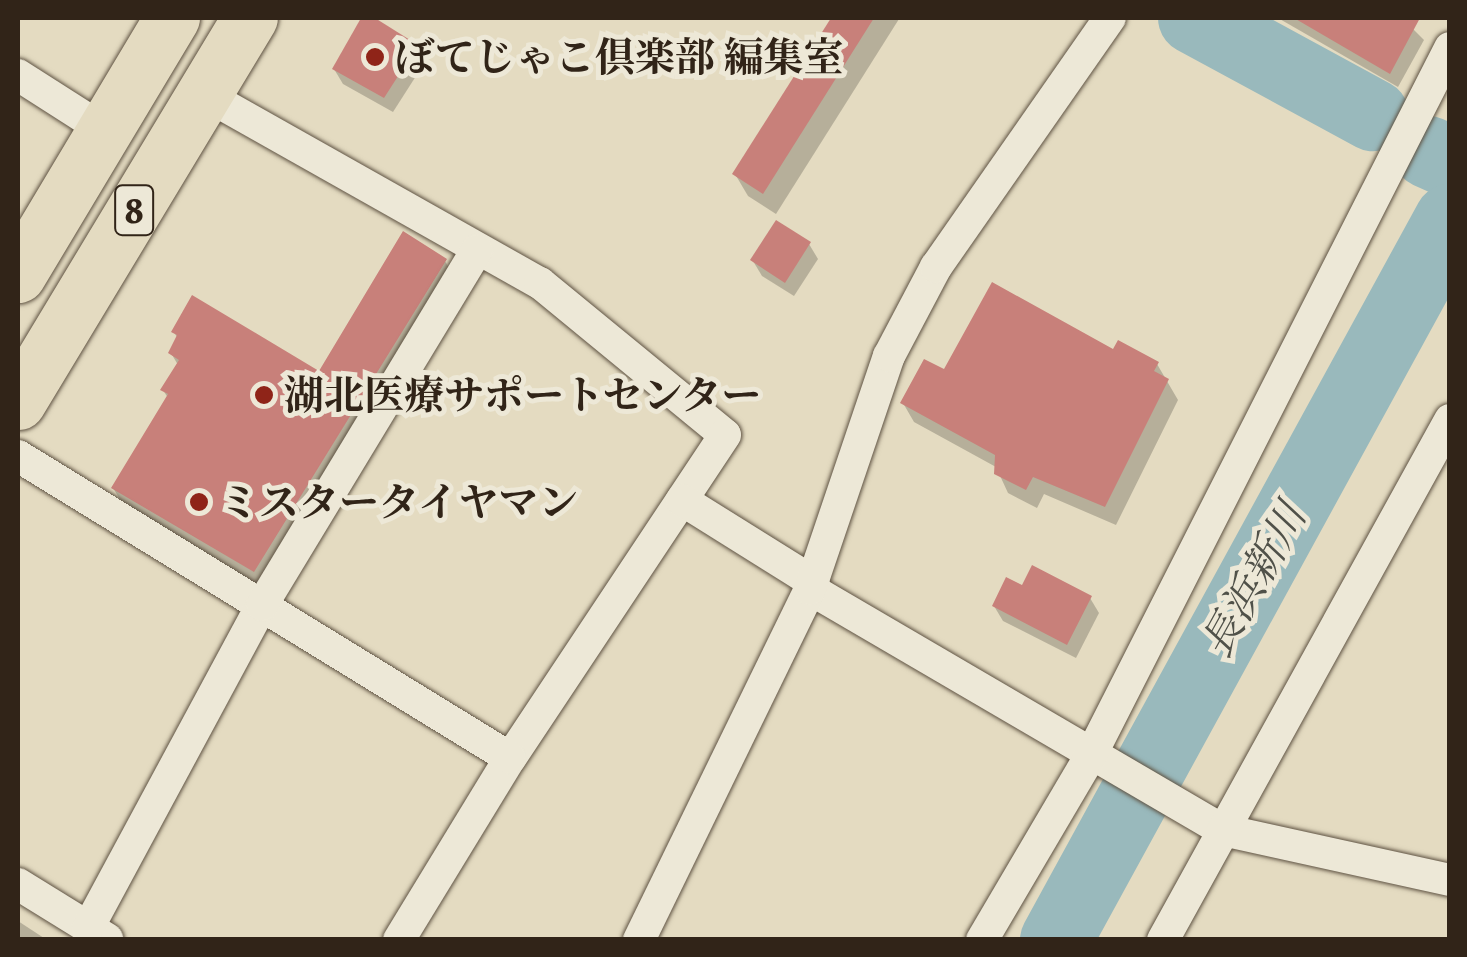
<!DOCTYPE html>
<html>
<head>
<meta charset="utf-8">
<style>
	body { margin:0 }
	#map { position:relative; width:1467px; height:957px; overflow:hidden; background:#e4dbc1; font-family:"Gentium Book Plus","Noto Serif JP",serif }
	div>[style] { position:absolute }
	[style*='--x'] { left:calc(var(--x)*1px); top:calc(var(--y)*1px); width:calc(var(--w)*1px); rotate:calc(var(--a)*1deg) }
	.shadow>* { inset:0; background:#0003 }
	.river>* { height:72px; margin:-36px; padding:0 36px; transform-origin:36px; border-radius:36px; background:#99b9bc }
	.building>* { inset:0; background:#c8807a }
	.roads { filter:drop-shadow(0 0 2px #5e5242) drop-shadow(0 0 2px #5e5242) }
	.street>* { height:32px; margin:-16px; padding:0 16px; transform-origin:16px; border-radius:16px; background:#ede8d7 }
	.highway>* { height:55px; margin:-27.5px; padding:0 27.5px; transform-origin:27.5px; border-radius:27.5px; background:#e4dbc1 }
	.dots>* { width:28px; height:28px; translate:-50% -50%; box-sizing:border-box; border:5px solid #ede8d7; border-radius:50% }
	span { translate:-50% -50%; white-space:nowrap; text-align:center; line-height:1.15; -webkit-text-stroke:10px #ede8d7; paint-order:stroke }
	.shield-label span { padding:2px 8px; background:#ede8d7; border:2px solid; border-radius:8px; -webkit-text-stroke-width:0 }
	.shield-label { font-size:38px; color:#312418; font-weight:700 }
	.poi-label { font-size:40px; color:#312418; font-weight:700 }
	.left { translate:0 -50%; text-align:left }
	.water-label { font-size:42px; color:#505149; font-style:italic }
	.frame { position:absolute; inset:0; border:20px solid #312418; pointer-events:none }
</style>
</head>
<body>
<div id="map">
	<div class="shadow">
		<i style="clip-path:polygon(364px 18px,417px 47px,425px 62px,393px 112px,343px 84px,334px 69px)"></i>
		<i style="clip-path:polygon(834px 18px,899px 19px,776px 214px,748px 196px,735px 174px)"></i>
		<i style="clip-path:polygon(1278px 18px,1402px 18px,1424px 40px,1398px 87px)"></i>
		<i style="clip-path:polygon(809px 244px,818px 259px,794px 296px,762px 276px,753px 261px)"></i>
		<i style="clip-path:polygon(445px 261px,457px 282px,266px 591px,126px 509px,113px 488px,168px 398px,163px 390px,178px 365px,171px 353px,178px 339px,174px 332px,320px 374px)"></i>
		<i style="clip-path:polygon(1114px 352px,1157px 364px,1178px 400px,1116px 525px,1044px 494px,1037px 508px,1008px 493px,996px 467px,914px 422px,903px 403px,945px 373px)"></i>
		<i style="clip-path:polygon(1023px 589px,1090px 598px,1099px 613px,1076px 658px,1003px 621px,994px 606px)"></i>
		<i style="clip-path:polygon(18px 921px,47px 940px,18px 940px)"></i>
	</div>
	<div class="river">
		<i style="--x:1194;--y:18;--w:204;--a:28.5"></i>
		<i style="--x:1428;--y:152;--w:24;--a:24"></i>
		<i style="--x:1056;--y:940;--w:821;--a:-61.31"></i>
	</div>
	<div class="building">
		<i style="clip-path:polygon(361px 18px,375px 18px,418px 45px,384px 98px,332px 69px)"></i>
		<i style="clip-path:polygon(831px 18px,874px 18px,763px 194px,732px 174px)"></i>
		<i style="clip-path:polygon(1294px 18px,1420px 18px,1390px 74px)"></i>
		<i style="clip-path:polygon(776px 220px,811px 242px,785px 283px,750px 260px)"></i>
		<i style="clip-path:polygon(403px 231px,447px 259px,254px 572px,111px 488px,168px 394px,160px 390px,179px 360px,168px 353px,177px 335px,171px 332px,192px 295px,319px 371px)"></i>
		<i style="clip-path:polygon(992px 282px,1113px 349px,1118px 340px,1159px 362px,1154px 371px,1169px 379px,1105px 507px,1033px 477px,1026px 490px,994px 474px,995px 455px,900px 403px,924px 359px,944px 369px)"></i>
		<i style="clip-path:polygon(1032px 565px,1092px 596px,1067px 645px,992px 606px,1006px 577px,1022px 585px)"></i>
	</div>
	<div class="roads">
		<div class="street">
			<i style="--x:18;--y:75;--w:102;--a:32.6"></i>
			<i style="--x:204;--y:94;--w:386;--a:29.4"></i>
			<i style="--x:540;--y:283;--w:239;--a:39.4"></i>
			<i style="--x:725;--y:435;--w:388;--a:123.6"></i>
			<i style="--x:510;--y:758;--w:213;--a:121.4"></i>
			<i style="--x:18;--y:456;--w:577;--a:31.54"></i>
			<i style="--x:682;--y:500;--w:155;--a:32"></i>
			<i style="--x:810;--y:589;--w:478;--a:30.3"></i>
			<i style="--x:1223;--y:830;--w:232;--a:12.4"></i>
			<i style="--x:18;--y:884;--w:105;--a:31.7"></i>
			<i style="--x:88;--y:928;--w:367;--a:-61.7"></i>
			<i style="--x:262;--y:605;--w:415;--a:-58.8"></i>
			<i style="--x:639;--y:940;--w:390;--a:-64"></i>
			<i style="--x:810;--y:589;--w:246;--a:-71.3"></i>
			<i style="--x:889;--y:356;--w:101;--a:-62.2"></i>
			<i style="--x:936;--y:267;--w:304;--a:-55.1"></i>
			<i style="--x:982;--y:940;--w:215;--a:-59.5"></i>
			<i style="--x:1091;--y:755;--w:793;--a:-63.08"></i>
			<i style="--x:1163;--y:940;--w:594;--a:-61.1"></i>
		</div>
		<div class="highway">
			<i style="--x:18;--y:275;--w:300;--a:-59.1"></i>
			<i style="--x:18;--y:402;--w:449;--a:-58.9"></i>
		</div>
	</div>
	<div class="dots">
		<i style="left:375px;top:57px;background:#8f2418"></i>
		<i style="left:264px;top:395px;background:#8f2418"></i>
		<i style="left:199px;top:502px;background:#8f2418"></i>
	</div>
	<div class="shield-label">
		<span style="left:134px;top:210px">8</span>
	</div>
	<div class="poi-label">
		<span class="left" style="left:395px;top:57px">ぼてじゃこ倶楽部 編集室</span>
		<span class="left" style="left:284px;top:395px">湖北医療サポートセンター</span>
		<span class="left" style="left:219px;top:502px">ミスタータイヤマン</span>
	</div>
	<div class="water-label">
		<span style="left:1253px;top:580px;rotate:-61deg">長浜新川</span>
	</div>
	<div class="frame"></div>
</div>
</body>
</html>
